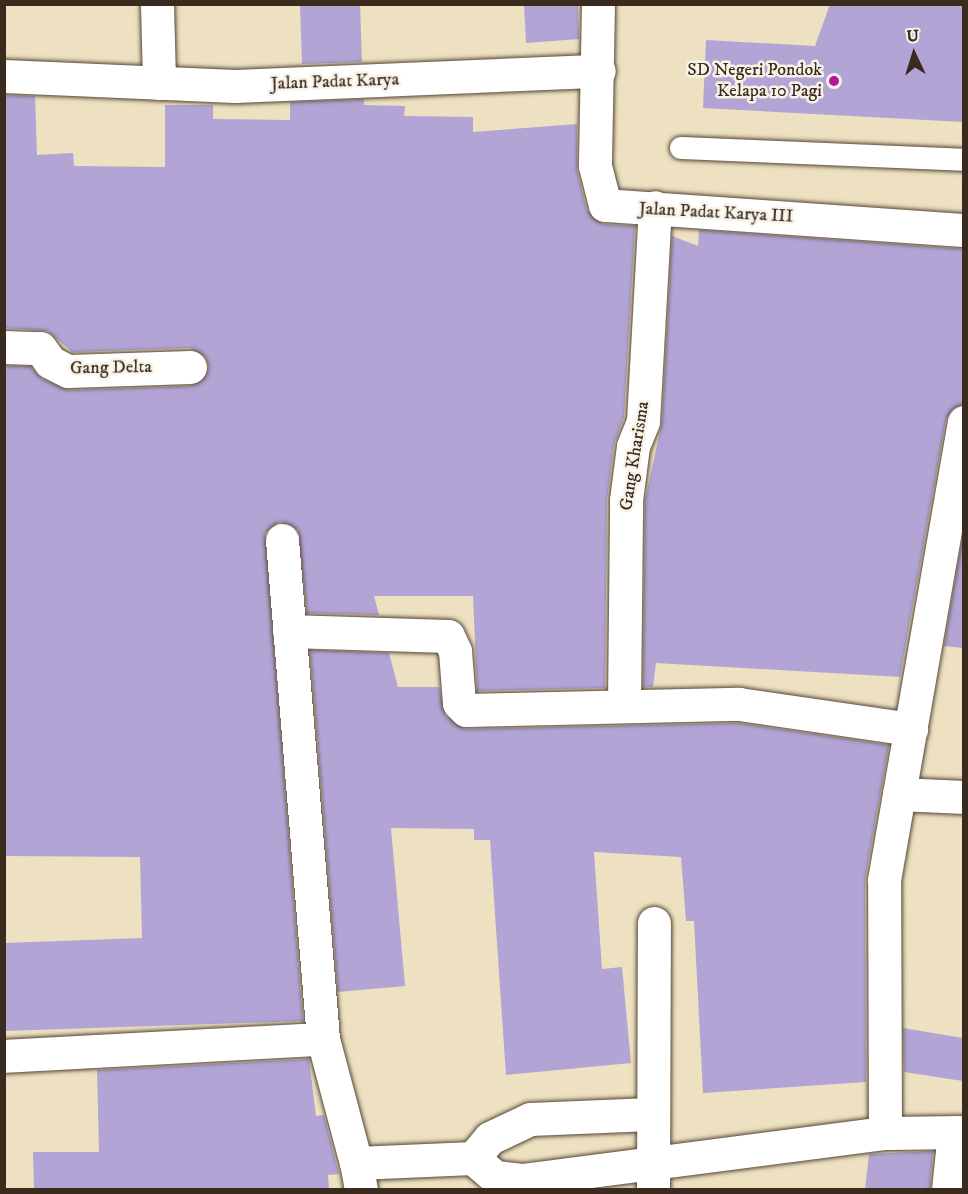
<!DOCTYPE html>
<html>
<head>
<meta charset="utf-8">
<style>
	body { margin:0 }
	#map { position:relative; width:968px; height:1194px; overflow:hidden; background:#ede1c1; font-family:"IM FELL DW Pica",serif }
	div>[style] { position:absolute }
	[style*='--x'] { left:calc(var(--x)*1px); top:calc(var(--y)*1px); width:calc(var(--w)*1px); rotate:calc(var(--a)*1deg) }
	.building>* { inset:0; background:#b2a5d5 }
	.roads { filter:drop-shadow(0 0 2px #564536) drop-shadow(0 0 2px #564536) }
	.lane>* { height:22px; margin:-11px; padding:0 11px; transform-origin:11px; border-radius:11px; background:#fff }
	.street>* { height:33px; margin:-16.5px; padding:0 16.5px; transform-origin:16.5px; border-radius:16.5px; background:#fff }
	.dots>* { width:16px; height:16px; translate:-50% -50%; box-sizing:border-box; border:3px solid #f7f3e8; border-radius:50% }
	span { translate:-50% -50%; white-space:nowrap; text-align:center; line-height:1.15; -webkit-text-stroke:5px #f7f3e8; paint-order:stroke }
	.poi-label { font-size:18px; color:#3b2a1e }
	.right { translate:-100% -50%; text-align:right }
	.street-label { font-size:18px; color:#3b2a1e }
	.frame { position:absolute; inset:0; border:6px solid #3b2a1e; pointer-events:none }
	.north { position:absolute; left:884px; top:24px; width:60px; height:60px; -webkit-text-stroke:4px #f7f3e8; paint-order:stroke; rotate:356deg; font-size:16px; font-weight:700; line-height:24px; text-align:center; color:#3b2a1e }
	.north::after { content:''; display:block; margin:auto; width:21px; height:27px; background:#3b2a1e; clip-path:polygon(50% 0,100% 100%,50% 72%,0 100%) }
</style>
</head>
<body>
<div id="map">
	<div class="building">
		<i style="clip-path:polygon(300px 4px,360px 4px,362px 62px,302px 64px)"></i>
		<i style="clip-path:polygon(524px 4px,578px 4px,579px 39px,526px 43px)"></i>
		<i style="clip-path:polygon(830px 4px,963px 4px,963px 122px,703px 108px,706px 40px,815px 46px)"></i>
		<i style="clip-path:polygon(4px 95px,35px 96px,37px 155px,73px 153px,74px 166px,165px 167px,165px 105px,213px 105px,213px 119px,290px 120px,290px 102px,364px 99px,364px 105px,405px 106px,404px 116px,473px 117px,473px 132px,577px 124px,577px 170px,587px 210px,603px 224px,635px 226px,624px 417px,614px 444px,607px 500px,605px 688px,477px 691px,473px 596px,374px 596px,379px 615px,307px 613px,298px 530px,280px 521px,265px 533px,303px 1021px,4px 1031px,4px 943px,142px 938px,140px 857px,4px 856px,4px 366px,30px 366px,42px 379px,69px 390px,191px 386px,206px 376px,209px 367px,206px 357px,190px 348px,72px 352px,48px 331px,4px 328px)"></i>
		<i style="clip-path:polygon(699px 230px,963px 249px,963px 404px,946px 419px,900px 677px,656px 663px,653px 687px,643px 687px,645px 501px,662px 422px,672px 236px,698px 246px)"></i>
		<i style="clip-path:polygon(963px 534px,963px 648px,944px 646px)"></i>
		<i style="clip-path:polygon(310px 650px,389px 653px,398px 687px,439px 687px,445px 716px,466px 729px,738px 723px,889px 745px,865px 880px,866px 1082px,703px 1093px,694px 921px,686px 921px,681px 857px,594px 852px,602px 969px,622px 967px,631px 1063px,506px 1075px,490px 840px,474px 840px,474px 829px,391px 828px,405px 986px,338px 992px)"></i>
		<i style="clip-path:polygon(903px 1028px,963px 1038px,963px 1081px,904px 1072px)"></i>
		<i style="clip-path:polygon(309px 1059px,316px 1116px,324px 1115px,339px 1174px,328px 1175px,329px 1190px,34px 1190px,33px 1152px,99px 1152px,97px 1070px)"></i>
		<i style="clip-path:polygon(933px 1151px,930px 1190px,865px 1190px,869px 1154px)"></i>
	</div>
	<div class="roads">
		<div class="lane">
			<i style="--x:681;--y:148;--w:283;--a:2.4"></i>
		</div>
		<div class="street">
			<i style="--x:157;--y:4;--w:79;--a:88.5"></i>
			<i style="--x:598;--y:4;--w:162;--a:91.1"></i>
			<i style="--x:595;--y:166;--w:40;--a:75.6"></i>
			<i style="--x:605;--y:205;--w:360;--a:4"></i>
			<i style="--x:4;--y:76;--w:231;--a:2.5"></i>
			<i style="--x:235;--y:86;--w:364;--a:-2.4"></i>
			<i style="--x:4;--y:347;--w:36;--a:2"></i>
			<i style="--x:40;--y:348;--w:17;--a:54"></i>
			<i style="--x:50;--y:362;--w:20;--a:27"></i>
			<i style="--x:68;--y:371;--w:122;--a:-1.9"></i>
			<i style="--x:282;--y:540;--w:501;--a:85.3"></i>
			<i style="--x:289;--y:631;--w:159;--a:1.8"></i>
			<i style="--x:448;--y:636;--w:17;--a:65"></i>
			<i style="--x:455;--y:651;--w:52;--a:85.6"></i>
			<i style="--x:459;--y:703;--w:10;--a:45"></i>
			<i style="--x:466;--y:710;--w:273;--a:-1.3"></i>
			<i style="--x:739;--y:704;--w:174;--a:8.3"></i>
			<i style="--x:624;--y:704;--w:204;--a:-89.4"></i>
			<i style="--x:626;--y:500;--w:54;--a:-82.6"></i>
			<i style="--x:633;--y:446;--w:27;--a:-68"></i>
			<i style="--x:643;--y:421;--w:214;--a:-86.8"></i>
			<i style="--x:899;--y:794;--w:65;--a:2.6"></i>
			<i style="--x:4;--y:1056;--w:319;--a:-3.1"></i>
			<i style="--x:323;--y:1039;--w:128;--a:75.1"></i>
			<i style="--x:885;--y:1133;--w:79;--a:-0.7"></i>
			<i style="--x:473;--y:1158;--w:29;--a:41"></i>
			<i style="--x:495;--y:1177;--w:27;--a:6"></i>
			<i style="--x:522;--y:1180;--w:366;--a:-7.4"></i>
			<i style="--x:885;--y:1133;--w:253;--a:-90.2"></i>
			<i style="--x:884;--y:880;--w:465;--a:-80.1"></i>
			<i style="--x:361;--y:1190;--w:27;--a:-100"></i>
			<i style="--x:356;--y:1163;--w:117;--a:-2.4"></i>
			<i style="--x:473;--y:1158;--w:26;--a:-50"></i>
			<i style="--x:490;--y:1138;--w:44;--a:-25.4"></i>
			<i style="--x:530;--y:1119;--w:121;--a:-2.4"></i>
			<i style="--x:653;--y:1190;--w:267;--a:-89.8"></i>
			<i style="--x:948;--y:1190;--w:58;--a:-84.1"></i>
		</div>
	</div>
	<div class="dots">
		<i style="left:834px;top:81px;background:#b5179e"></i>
	</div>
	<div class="poi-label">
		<span class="right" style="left:822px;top:81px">SD Negeri Pondok<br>Kelapa 10 Pagi</span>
	</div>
	<div class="street-label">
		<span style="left:335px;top:82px;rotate:-2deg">Jalan Padat Karya</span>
		<span style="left:716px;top:213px;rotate:3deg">Jalan Padat Karya III</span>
		<span style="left:111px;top:368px;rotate:-1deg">Gang Delta</span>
		<span style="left:635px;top:456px;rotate:-81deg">Gang Kharisma</span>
	</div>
	<div class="frame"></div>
	<div class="north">U</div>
</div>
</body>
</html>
